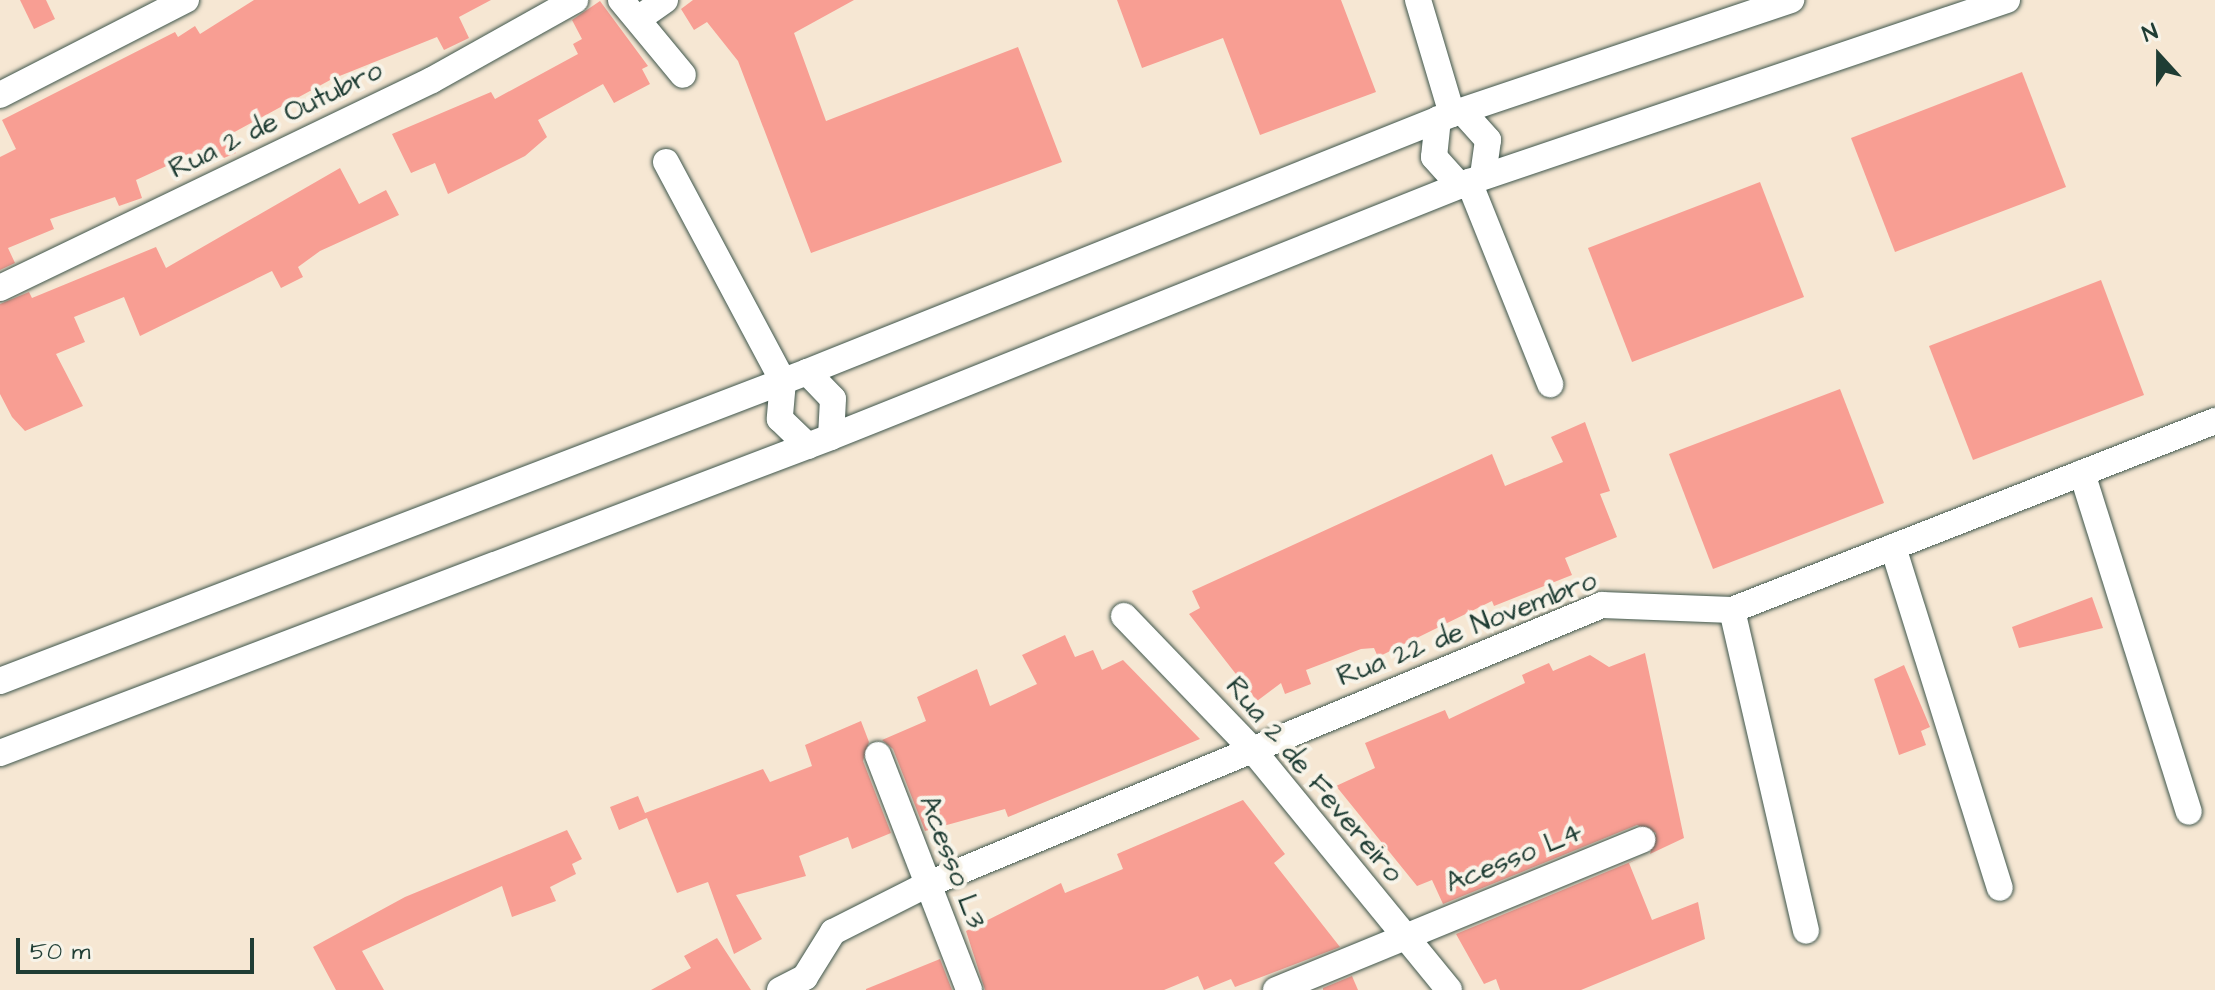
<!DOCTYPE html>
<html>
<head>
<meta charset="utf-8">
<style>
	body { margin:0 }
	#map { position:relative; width:2215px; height:990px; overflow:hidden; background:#f6e7d3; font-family:"Architects Daughter",sans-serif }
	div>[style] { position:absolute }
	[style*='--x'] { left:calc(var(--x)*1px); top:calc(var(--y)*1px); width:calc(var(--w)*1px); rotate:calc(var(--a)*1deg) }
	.building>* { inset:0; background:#f89e93 }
	.roads { filter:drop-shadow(0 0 2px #3f564c) drop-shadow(0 0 2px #3f564c) }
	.street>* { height:26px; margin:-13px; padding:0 13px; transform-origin:13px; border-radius:13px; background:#fff }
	span { translate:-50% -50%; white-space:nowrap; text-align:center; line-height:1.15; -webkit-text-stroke:8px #f7f3e8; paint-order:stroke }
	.street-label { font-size:28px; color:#1f3d34 }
	.north { position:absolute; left:2119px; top:16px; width:80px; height:80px; -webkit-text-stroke:6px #f7f3e8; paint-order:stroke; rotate:339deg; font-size:22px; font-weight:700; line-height:32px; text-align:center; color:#1f3d34 }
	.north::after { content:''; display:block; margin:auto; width:28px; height:36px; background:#1f3d34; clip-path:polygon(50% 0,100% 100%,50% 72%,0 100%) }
	.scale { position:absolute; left:16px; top:938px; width:238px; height:36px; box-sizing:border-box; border:4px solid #1f3d34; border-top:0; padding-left:10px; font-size:24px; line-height:28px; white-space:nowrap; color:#1f3d34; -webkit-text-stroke:6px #f7f3e8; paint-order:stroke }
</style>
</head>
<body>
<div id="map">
	<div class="building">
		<i style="clip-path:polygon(20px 0,46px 0,55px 19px,34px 29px)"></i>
		<i style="clip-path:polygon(254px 0,491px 0,459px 17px,469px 38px,444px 50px,437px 37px,332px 79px,229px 135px,236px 153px,214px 162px,208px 147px,136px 180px,142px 198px,119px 206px,115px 197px,50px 219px,54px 229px,8px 248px,15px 263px,0 270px,0 157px,16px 149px,2px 120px,175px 32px,178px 37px,195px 26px,200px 34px)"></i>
		<i style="clip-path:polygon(693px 0,854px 0,794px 33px,826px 121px,1018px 47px,1062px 162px,811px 253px,738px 61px,707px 22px,694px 30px,681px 9px)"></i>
		<i style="clip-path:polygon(1117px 0,1341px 0,1376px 92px,1260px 135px,1223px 38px,1142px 68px)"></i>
		<i style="clip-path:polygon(600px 1px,648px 66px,642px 69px,650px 84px,614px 103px,603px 84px,538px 120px,547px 137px,525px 156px,448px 194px,435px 163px,411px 173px,392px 134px,491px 92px,495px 99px,578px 54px,573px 44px,582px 39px,572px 20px)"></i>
		<i style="clip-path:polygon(2022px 72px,2066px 187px,1895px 252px,1851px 138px)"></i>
		<i style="clip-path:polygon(340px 168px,359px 204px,386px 190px,399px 215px,320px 251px,298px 267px,303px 277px,281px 288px,272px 271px,140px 336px,124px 297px,74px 317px,85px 342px,56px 354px,83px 406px,25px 431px,12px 417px,0 394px,0 304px,29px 292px,32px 298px,156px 247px,166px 268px)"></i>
		<i style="clip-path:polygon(1760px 182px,1804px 297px,1632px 362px,1588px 248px)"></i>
		<i style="clip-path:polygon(2101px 280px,2144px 395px,1973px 460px,1929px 346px)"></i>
		<i style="clip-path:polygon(1840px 389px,1884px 503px,1713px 569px,1669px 454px)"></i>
		<i style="clip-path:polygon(1585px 422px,1610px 491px,1600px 494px,1617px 537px,1565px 558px,1572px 575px,1494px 606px,1492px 601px,1378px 657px,1374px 648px,1361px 649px,1306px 670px,1311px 684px,1285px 694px,1281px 683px,1257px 701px,1189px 614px,1200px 608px,1192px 591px,1492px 454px,1505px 486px,1563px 462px,1551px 437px)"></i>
		<i style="clip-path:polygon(2092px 597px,2103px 628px,2019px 648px,2012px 627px)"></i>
		<i style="clip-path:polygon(1065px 635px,1075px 657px,1093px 650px,1102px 670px,1123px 660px,1200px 739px,1008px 817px,1005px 809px,925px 831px,893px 749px,882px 740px,926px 721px,917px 697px,977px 669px,990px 706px,1037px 684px,1022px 655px)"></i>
		<i style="clip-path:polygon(1645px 653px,1684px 838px,1650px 854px,1656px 833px,1637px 825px,1443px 904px,1432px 880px,1417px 886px,1336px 786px,1375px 768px,1365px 743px,1445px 710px,1449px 719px,1525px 683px,1522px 675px,1549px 663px,1553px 671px,1590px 655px,1609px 667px)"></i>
		<i style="clip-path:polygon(1904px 665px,1930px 727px,1921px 731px,1926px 745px,1899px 755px,1874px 679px)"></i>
		<i style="clip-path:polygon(861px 721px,869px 742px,863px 761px,891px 833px,852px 849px,848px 837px,799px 856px,806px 876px,736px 895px,762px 939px,734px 954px,708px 882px,677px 893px,647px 818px,619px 830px,610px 807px,638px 796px,645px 813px,763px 769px,770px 782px,812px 766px,805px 745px)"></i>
		<i style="clip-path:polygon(1243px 800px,1285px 854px,1274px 863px,1340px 947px,1235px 987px,1231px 979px,1204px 990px,1198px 976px,1164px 990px,985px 990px,966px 931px,1061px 883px,1065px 893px,1123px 869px,1117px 854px)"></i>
		<i style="clip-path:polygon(567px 830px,582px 859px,572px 864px,576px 874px,550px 887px,556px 901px,512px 917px,502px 886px,362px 951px,384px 990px,336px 990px,313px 947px,405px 897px)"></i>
		<i style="clip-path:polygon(1640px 858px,1629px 863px,1652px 920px,1698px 902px,1705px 939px,1581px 990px,1500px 990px,1496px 979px,1484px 984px,1456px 934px)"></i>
		<i style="clip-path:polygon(717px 938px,751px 990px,651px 990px,691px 968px,684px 956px)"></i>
		<i style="clip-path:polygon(940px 959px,952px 990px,866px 990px,866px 989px)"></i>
		<i style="clip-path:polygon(1352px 976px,1358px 990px,1323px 990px,1323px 988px)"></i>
	</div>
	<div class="roads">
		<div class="street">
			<i style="--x:621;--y:0;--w:97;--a:50.4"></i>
			<i style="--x:1418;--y:0;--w:119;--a:73.4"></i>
			<i style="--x:638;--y:19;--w:33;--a:-35"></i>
			<i style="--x:0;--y:95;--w:209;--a:-27.1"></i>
			<i style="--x:1462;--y:111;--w:39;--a:48"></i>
			<i style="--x:1488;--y:140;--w:37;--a:98"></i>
			<i style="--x:1438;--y:119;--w:38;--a:96"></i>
			<i style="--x:1434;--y:157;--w:39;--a:48"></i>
			<i style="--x:666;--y:162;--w:248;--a:61.9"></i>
			<i style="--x:783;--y:381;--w:38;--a:95"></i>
			<i style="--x:780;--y:419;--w:39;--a:44"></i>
			<i style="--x:1469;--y:182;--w:218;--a:68.1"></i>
			<i style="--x:0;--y:288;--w:479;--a:-25.7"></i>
			<i style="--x:432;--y:80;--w:164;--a:-29.2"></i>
			<i style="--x:807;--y:372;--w:37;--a:46"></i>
			<i style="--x:833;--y:399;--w:38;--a:93"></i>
			<i style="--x:2082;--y:473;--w:355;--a:72.5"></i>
			<i style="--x:1893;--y:547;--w:357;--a:72.6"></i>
			<i style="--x:1732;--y:610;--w:329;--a:77"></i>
			<i style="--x:1124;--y:616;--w:185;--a:46.1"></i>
			<i style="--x:1252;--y:749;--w:311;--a:50.7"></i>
			<i style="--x:0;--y:681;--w:864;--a:-20.95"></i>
			<i style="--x:807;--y:372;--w:695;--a:-21.8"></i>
			<i style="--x:1452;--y:114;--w:358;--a:-18.6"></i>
			<i style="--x:0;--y:753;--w:889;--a:-20.82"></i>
			<i style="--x:831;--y:437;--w:687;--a:-21.79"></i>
			<i style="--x:1469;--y:182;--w:568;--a:-18.69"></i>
			<i style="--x:878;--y:755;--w:252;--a:68.8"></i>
			<i style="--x:780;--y:990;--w:28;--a:-27"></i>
			<i style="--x:805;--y:977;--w:53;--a:-58.1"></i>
			<i style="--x:833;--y:932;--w:102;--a:-26.8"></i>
			<i style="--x:924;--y:886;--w:734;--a:-22.51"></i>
			<i style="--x:1602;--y:605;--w:130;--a:2.2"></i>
			<i style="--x:1732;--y:610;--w:519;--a:-21.37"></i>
			<i style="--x:1276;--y:990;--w:396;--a:-22.3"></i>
		</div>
	</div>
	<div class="street-label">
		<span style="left:276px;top:120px;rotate:-26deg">Rua 2 de Outubro</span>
		<span style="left:1467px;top:629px;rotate:-21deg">Rua 22 de Novembro</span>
		<span style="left:1314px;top:780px;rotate:50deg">Rua 2 de Fevereiro</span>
		<span style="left:1514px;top:858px;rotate:-22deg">Acesso L4</span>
		<span style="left:952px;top:862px;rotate:69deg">Acesso L3</span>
	</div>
	<div class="north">N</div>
	<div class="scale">50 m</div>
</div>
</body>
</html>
